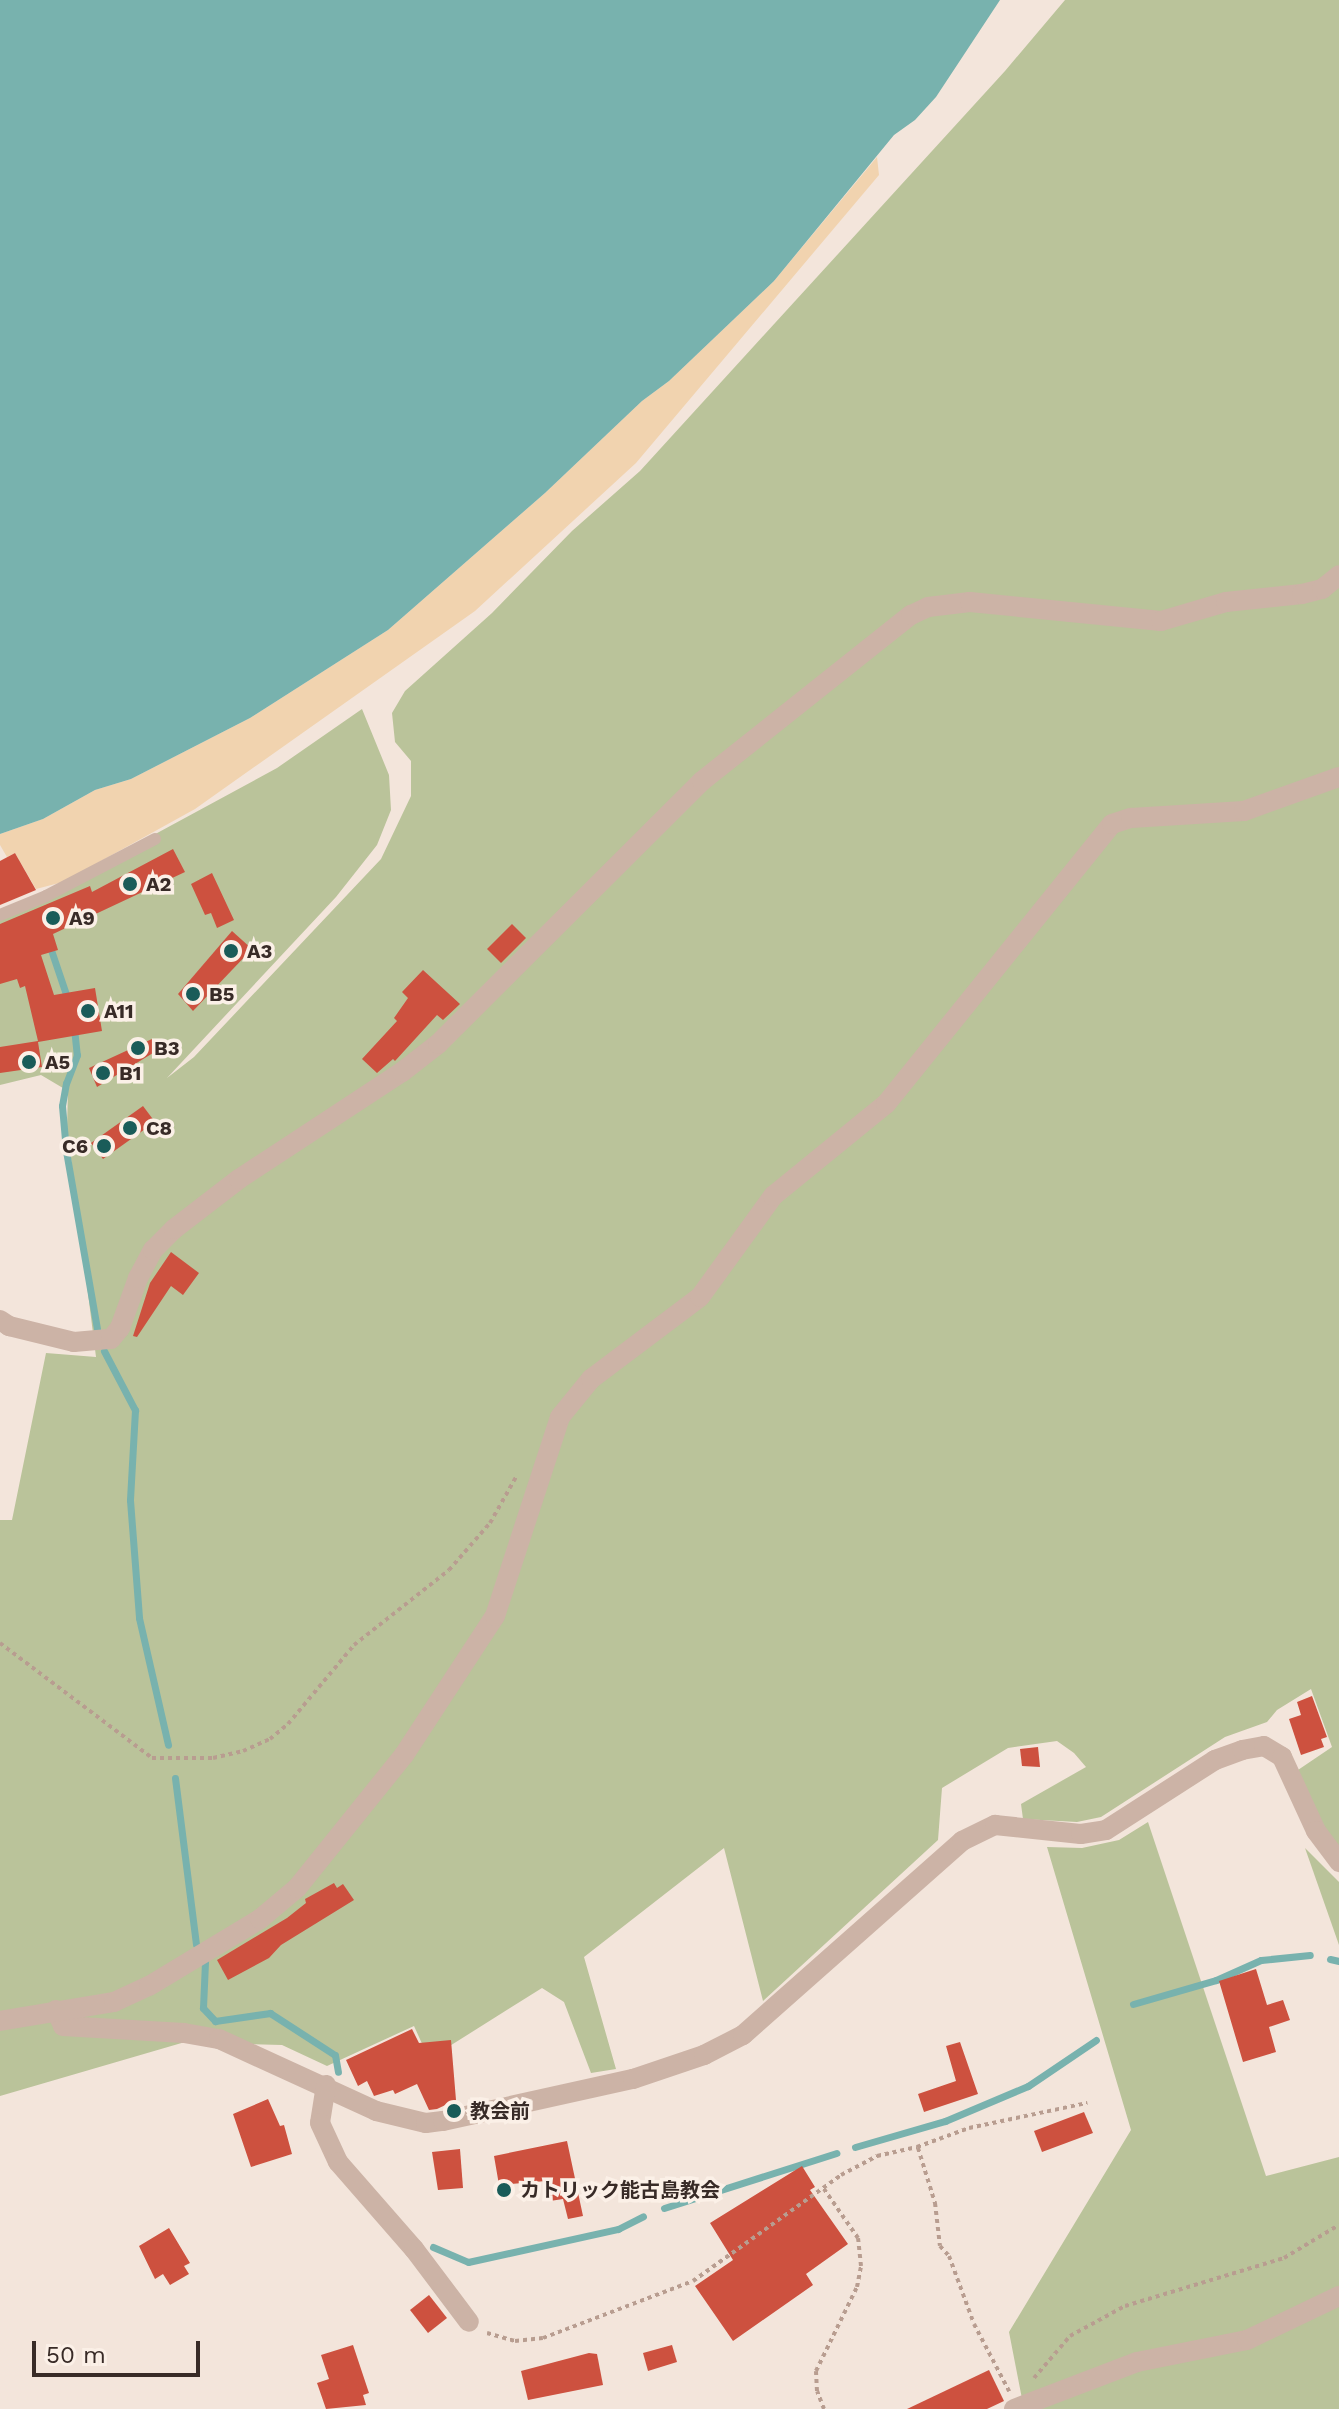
<!DOCTYPE html>
<html>
<head>
<meta charset="utf-8">
<style>
	body { margin:0 }
	#map { position:relative; width:1339px; height:2409px; overflow:hidden; background:#f3e5db; font-family:"Work Sans","Noto Sans JP",sans-serif }
	div>[style] { position:absolute }
	[style*='--x'] { left:calc(var(--x)*1px); top:calc(var(--y)*1px); width:calc(var(--w)*1px); rotate:calc(var(--a)*1deg) }
	.green>* { inset:0; background:#bac39a }
	.sand>* { inset:0; background:#f1d3af }
	.water>* { inset:0; background:#78b2ae }
	.stream>* { height:7px; margin:-3.5px; padding:0 3.5px; transform-origin:3.5px; border-radius:3.5px; background:#78b2ae }
	.building>* { inset:0; background:#cd513f }
	.path>* { height:4px; margin-top:-2px; transform-origin:0; background:repeating-linear-gradient(90deg,#b89d90 0 4px,transparent 0 8px) }
	.service>* { height:12px; margin:-6px; padding:0 6px; transform-origin:6px; border-radius:6px; background:#ccb3a6 }
	.minor>* { height:20px; margin:-10px; padding:0 10px; transform-origin:10px; border-radius:10px; background:#ccb3a6 }
	.dots>* { width:22px; height:22px; translate:-50% -50%; box-sizing:border-box; border:4px solid #fbf0e7; border-radius:50% }
	span { translate:-50% -50%; white-space:nowrap; text-align:center; line-height:1.15; -webkit-text-stroke:7px #fbf0e7; paint-order:stroke }
	.poi-label { font-size:20px; color:#382b27; font-weight:700 }
	.left { translate:0 -50%; text-align:left }
	.right { translate:-100% -50%; text-align:right }
	.scale { position:absolute; left:32px; top:2341px; width:168px; height:36px; box-sizing:border-box; border:4px solid #382b27; border-top:0; padding-left:10px; font-size:24px; line-height:28px; white-space:nowrap; color:#382b27; -webkit-text-stroke:6px #fbf0e7; paint-order:stroke }
</style>
</head>
<body>
<div id="map">
	<div class="green">
		<i style="clip-path:polygon(1065px 0,1339px 0,1339px 1854px,1295px 1772px,1332px 1747px,1311px 1689px,1277px 1710px,1267px 1722px,1225px 1737px,1101px 1817px,1077px 1822px,1023px 1819px,1021px 1804px,1086px 1767px,1074px 1753px,1057px 1741px,1008px 1748px,942px 1788px,938px 1840px,763px 2001px,724px 1848px,584px 1957px,616px 2069px,591px 2073px,564px 2002px,542px 1988px,429px 2059px,414px 2026px,327px 2066px,282px 2045px,185px 2042px,0 2096px,0 1520px,12px 1520px,46px 1353px,96px 1357px,67px 1127px,68px 1091px,41px 1075px,0 1085px,0 910px,63px 884px,277px 768px,362px 709px,389px 775px,391px 810px,377px 845px,336px 897px,167px 1078px,194px 1057px,381px 859px,411px 796px,411px 761px,395px 742px,392px 713px,405px 691px,492px 613px,572px 531px,640px 471px,1005px 71px)"></i>
		<i style="clip-path:polygon(1148px 1822px,1266px 2176px,1339px 2157px,1339px 2409px,1024px 2409px,1009px 2332px,1131px 2130px,1047px 1847px,1082px 1848px,1119px 1840px)"></i>
		<i style="clip-path:polygon(1305px 1848px,1339px 1882px,1339px 1945px)"></i>
	</div>
	<div class="sand">
		<i style="clip-path:polygon(877px 157px,879px 175px,636px 463px,475px 611px,195px 809px,63px 882px,36px 889px,15px 853px,7px 857px,0 845px,0 834px,43px 819px,95px 790px,131px 779px,250px 718px,388px 630px,545px 493px,642px 401px,669px 381px,774px 281px)"></i>
	</div>
	<div class="water">
		<i style="clip-path:polygon(0 0,1000px 0,936px 97px,915px 120px,894px 135px,774px 281px,669px 381px,642px 401px,545px 493px,388px 630px,250px 718px,131px 779px,95px 790px,43px 819px,0 834px)"></i>
	</div>
	<div class="stream">
		<i style="--x:49;--y:944;--w:59;--a:71.3"></i>
		<i style="--x:74;--y:1028;--w:27;--a:84"></i>
		<i style="--x:77;--y:1055;--w:30;--a:111"></i>
		<i style="--x:66;--y:1083;--w:23;--a:100"></i>
		<i style="--x:62;--y:1106;--w:45;--a:84.9"></i>
		<i style="--x:66;--y:1151;--w:180;--a:80.1"></i>
		<i style="--x:104;--y:1351;--w:67;--a:62.3"></i>
		<i style="--x:135;--y:1410;--w:90;--a:93.2"></i>
		<i style="--x:130;--y:1500;--w:118;--a:85.6"></i>
		<i style="--x:139;--y:1618;--w:130;--a:77.1"></i>
		<i style="--x:175;--y:1778;--w:168;--a:82.8"></i>
		<i style="--x:1330;--y:1959;--w:9;--a:13"></i>
		<i style="--x:205;--y:1962;--w:46;--a:92.5"></i>
		<i style="--x:203;--y:2008;--w:18;--a:47"></i>
		<i style="--x:215;--y:2021;--w:56;--a:-8.3"></i>
		<i style="--x:270;--y:2013;--w:77;--a:32.9"></i>
		<i style="--x:335;--y:2055;--w:17;--a:80"></i>
		<i style="--x:1133;--y:2004;--w:86;--a:-16.1"></i>
		<i style="--x:1216;--y:1980;--w:49;--a:-24"></i>
		<i style="--x:1261;--y:1960;--w:49;--a:-5.8"></i>
		<i style="--x:855;--y:2147;--w:94;--a:-16.1"></i>
		<i style="--x:945;--y:2121;--w:90;--a:-22.9"></i>
		<i style="--x:1028;--y:2086;--w:82;--a:-34.1"></i>
		<i style="--x:664;--y:2208;--w:181;--a:-17.7"></i>
		<i style="--x:433;--y:2247;--w:38;--a:23"></i>
		<i style="--x:468;--y:2262;--w:154;--a:-12.4"></i>
		<i style="--x:618;--y:2229;--w:28;--a:-27"></i>
	</div>
	<div class="building">
		<i style="clip-path:polygon(173px 849px,185px 872px,53px 934px,58px 950px,41px 955px,54px 995px,95px 988px,102px 1031px,38px 1042px,42px 1067px,0 1073px,0 1047px,38px 1041px,25px 986px,20px 988px,17px 979px,0 984px,0 924px,90px 886px,92px 892px)"></i>
		<i style="clip-path:polygon(15px 853px,36px 890px,0 905px,0 861px)"></i>
		<i style="clip-path:polygon(212px 873px,234px 920px,217px 928px,211px 913px,205px 915px,191px 884px)"></i>
		<i style="clip-path:polygon(512px 924px,526px 938px,501px 963px,487px 949px)"></i>
		<i style="clip-path:polygon(232px 931px,252px 949px,193px 1011px,178px 994px)"></i>
		<i style="clip-path:polygon(423px 970px,460px 1004px,443px 1020px,437px 1015px,395px 1061px,393px 1059px,377px 1073px,362px 1059px,397px 1021px,394px 1018px,408px 998px,402px 992px)"></i>
		<i style="clip-path:polygon(152px 1039px,158px 1050px,97px 1087px,89px 1068px)"></i>
		<i style="clip-path:polygon(143px 1106px,155px 1122px,103px 1159px,91px 1143px)"></i>
		<i style="clip-path:polygon(171px 1252px,199px 1273px,183px 1295px,171px 1286px,137px 1337px,133px 1336px,150px 1283px)"></i>
		<i style="clip-path:polygon(1312px 1696px,1327px 1737px,1321px 1739px,1324px 1747px,1301px 1755px,1289px 1719px,1301px 1715px,1297px 1702px)"></i>
		<i style="clip-path:polygon(1038px 1747px,1040px 1767px,1022px 1766px,1020px 1749px)"></i>
		<i style="clip-path:polygon(334px 1883px,337px 1888px,343px 1884px,354px 1900px,281px 1945px,269px 1958px,228px 1980px,217px 1960px,287px 1918px,306px 1903px,305px 1899px)"></i>
		<i style="clip-path:polygon(1256px 1969px,1267px 2005px,1283px 2000px,1290px 2020px,1269px 2027px,1276px 2052px,1243px 2062px,1219px 1981px)"></i>
		<i style="clip-path:polygon(412px 2029px,419px 2043px,451px 2040px,456px 2100px,437px 2109px,429px 2110px,417px 2084px,395px 2094px,393px 2090px,374px 2096px,367px 2081px,358px 2086px,346px 2060px)"></i>
		<i style="clip-path:polygon(960px 2042px,978px 2094px,924px 2112px,918px 2094px,956px 2081px,946px 2046px)"></i>
		<i style="clip-path:polygon(268px 2099px,280px 2126px,284px 2125px,292px 2154px,251px 2167px,233px 2114px)"></i>
		<i style="clip-path:polygon(1084px 2112px,1093px 2133px,1042px 2152px,1034px 2131px)"></i>
		<i style="clip-path:polygon(567px 2141px,583px 2216px,568px 2219px,563px 2199px,550px 2201px,546px 2181px,499px 2185px,494px 2156px)"></i>
		<i style="clip-path:polygon(460px 2149px,463px 2188px,438px 2190px,432px 2152px)"></i>
		<i style="clip-path:polygon(802px 2166px,815px 2187px,810px 2190px,848px 2244px,806px 2274px,813px 2285px,733px 2341px,695px 2286px,733px 2260px,710px 2223px)"></i>
		<i style="clip-path:polygon(169px 2228px,190px 2263px,184px 2266px,189px 2274px,170px 2285px,163px 2274px,155px 2279px,139px 2246px)"></i>
		<i style="clip-path:polygon(429px 2295px,447px 2318px,428px 2333px,410px 2310px)"></i>
		<i style="clip-path:polygon(353px 2345px,369px 2393px,363px 2395px,366px 2405px,326px 2409px,317px 2383px,329px 2379px,321px 2355px)"></i>
		<i style="clip-path:polygon(672px 2345px,677px 2362px,648px 2371px,643px 2353px)"></i>
		<i style="clip-path:polygon(589px 2353px,597px 2354px,603px 2385px,528px 2400px,521px 2371px)"></i>
		<i style="clip-path:polygon(989px 2370px,1004px 2401px,987px 2409px,907px 2409px)"></i>
	</div>
	<div class="path">
		<i style="--x:0;--y:1643;--w:191;--a:37.1"></i>
		<i style="--x:152;--y:1758;--w:61;--a:0"></i>
		<i style="--x:213;--y:1758;--w:31;--a:-13"></i>
		<i style="--x:243;--y:1751;--w:30;--a:-24"></i>
		<i style="--x:270;--y:1739;--w:23;--a:-40"></i>
		<i style="--x:288;--y:1724;--w:103;--a:-50.1"></i>
		<i style="--x:354;--y:1645;--w:121;--a:-38.3"></i>
		<i style="--x:449;--y:1570;--w:62;--a:-48.9"></i>
		<i style="--x:490;--y:1523;--w:53;--a:-60.5"></i>
		<i style="--x:918;--y:2148;--w:58;--a:72.8"></i>
		<i style="--x:935;--y:2203;--w:43;--a:83.4"></i>
		<i style="--x:940;--y:2246;--w:13;--a:48"></i>
		<i style="--x:949;--y:2256;--w:72;--a:69.8"></i>
		<i style="--x:974;--y:2324;--w:76;--a:62.4"></i>
		<i style="--x:487;--y:2333;--w:29;--a:16"></i>
		<i style="--x:515;--y:2341;--w:28;--a:-6"></i>
		<i style="--x:543;--y:2338;--w:160;--a:-20.8"></i>
		<i style="--x:693;--y:2281;--w:182;--a:-35.6"></i>
		<i style="--x:841;--y:2175;--w:41;--a:-27.8"></i>
		<i style="--x:877;--y:2156;--w:41;--a:-12.7"></i>
		<i style="--x:917;--y:2147;--w:55;--a:-20.1"></i>
		<i style="--x:969;--y:2128;--w:121;--a:-12"></i>
		<i style="--x:1034;--y:2378;--w:55;--a:-49.4"></i>
		<i style="--x:1070;--y:2336;--w:63;--a:-28.6"></i>
		<i style="--x:1125;--y:2306;--w:166;--a:-16.8"></i>
		<i style="--x:1284;--y:2258;--w:64;--a:-31"></i>
		<i style="--x:824;--y:2409;--w:19;--a:-111"></i>
		<i style="--x:817;--y:2391;--w:20;--a:-93"></i>
		<i style="--x:816;--y:2371;--w:93;--a:-64"></i>
		<i style="--x:857;--y:2287;--w:21;--a:-79"></i>
		<i style="--x:861;--y:2266;--w:28;--a:-96"></i>
		<i style="--x:858;--y:2238;--w:60;--a:-124.8"></i>
	</div>
	<div class="service">
		<i style="--x:0;--y:915;--w:50;--a:-22.4"></i>
		<i style="--x:46;--y:896;--w:123;--a:-27.6"></i>
	</div>
	<div class="minor">
		<i style="--x:0;--y:1320;--w:11;--a:34"></i>
		<i style="--x:9;--y:1326;--w:67;--a:13.8"></i>
		<i style="--x:74;--y:1342;--w:37;--a:-5"></i>
		<i style="--x:111;--y:1339;--w:14;--a:-51"></i>
		<i style="--x:120;--y:1328;--w:53;--a:-70.2"></i>
		<i style="--x:138;--y:1278;--w:32;--a:-62"></i>
		<i style="--x:153;--y:1250;--w:30;--a:-45"></i>
		<i style="--x:174;--y:1229;--w:82;--a:-37.6"></i>
		<i style="--x:239;--y:1179;--w:195;--a:-33.3"></i>
		<i style="--x:402;--y:1072;--w:46;--a:-37.9"></i>
		<i style="--x:438;--y:1044;--w:373;--a:-44.9"></i>
		<i style="--x:702;--y:781;--w:267;--a:-38.5"></i>
		<i style="--x:911;--y:615;--w:19;--a:-25"></i>
		<i style="--x:928;--y:607;--w:42;--a:-6.8"></i>
		<i style="--x:970;--y:602;--w:192;--a:5.7"></i>
		<i style="--x:1161;--y:621;--w:68;--a:-16.3"></i>
		<i style="--x:1226;--y:602;--w:76;--a:-6"></i>
		<i style="--x:1302;--y:594;--w:21;--a:-14"></i>
		<i style="--x:1322;--y:589;--w:22;--a:-39"></i>
		<i style="--x:56;--y:2010;--w:17;--a:66"></i>
		<i style="--x:63;--y:2026;--w:121;--a:3.3"></i>
		<i style="--x:184;--y:2033;--w:36;--a:10"></i>
		<i style="--x:219;--y:2039;--w:173;--a:24.6"></i>
		<i style="--x:376;--y:2111;--w:51;--a:13.5"></i>
		<i style="--x:426;--y:2123;--w:17;--a:-7"></i>
		<i style="--x:443;--y:2121;--w:195;--a:-12.5"></i>
		<i style="--x:633;--y:2079;--w:75;--a:-18.7"></i>
		<i style="--x:704;--y:2055;--w:44;--a:-27.1"></i>
		<i style="--x:743;--y:2035;--w:293;--a:-41.5"></i>
		<i style="--x:962;--y:1841;--w:37;--a:-26"></i>
		<i style="--x:995;--y:1825;--w:86;--a:6"></i>
		<i style="--x:1081;--y:1834;--w:25;--a:-9"></i>
		<i style="--x:1106;--y:1830;--w:130;--a:-32.7"></i>
		<i style="--x:1215;--y:1760;--w:29;--a:-20"></i>
		<i style="--x:1242;--y:1750;--w:22;--a:-10"></i>
		<i style="--x:1264;--y:1746;--w:21;--a:31"></i>
		<i style="--x:1282;--y:1757;--w:81;--a:65.3"></i>
		<i style="--x:1316;--y:1831;--w:39;--a:53"></i>
		<i style="--x:0;--y:2021;--w:116;--a:-9.5"></i>
		<i style="--x:114;--y:2002;--w:38;--a:-25"></i>
		<i style="--x:149;--y:1986;--w:130;--a:-31.1"></i>
		<i style="--x:260;--y:1919;--w:48;--a:-40"></i>
		<i style="--x:297;--y:1888;--w:171;--a:-51.2"></i>
		<i style="--x:404;--y:1755;--w:166;--a:-56.8"></i>
		<i style="--x:495;--y:1616;--w:209;--a:-71.9"></i>
		<i style="--x:560;--y:1417;--w:49;--a:-50.8"></i>
		<i style="--x:591;--y:1379;--w:136;--a:-37"></i>
		<i style="--x:700;--y:1297;--w:125;--a:-54.1"></i>
		<i style="--x:773;--y:1196;--w:146;--a:-39.2"></i>
		<i style="--x:886;--y:1104;--w:360;--a:-51.1"></i>
		<i style="--x:1112;--y:824;--w:20;--a:-18"></i>
		<i style="--x:1131;--y:818;--w:113;--a:-3.5"></i>
		<i style="--x:1244;--y:811;--w:101;--a:-19.7"></i>
		<i style="--x:326;--y:2085;--w:38;--a:99"></i>
		<i style="--x:320;--y:2123;--w:43;--a:65.2"></i>
		<i style="--x:338;--y:2162;--w:116;--a:48.9"></i>
		<i style="--x:414;--y:2249;--w:91;--a:53"></i>
		<i style="--x:1014;--y:2409;--w:132;--a:-20.9"></i>
		<i style="--x:1137;--y:2362;--w:112;--a:-11.3"></i>
		<i style="--x:1247;--y:2340;--w:102;--a:-25.6"></i>
	</div>
	<div class="dots">
		<i style="left:130px;top:884px;background:#1a5c59"></i>
		<i style="left:53px;top:918px;background:#1a5c59"></i>
		<i style="left:231px;top:951px;background:#1a5c59"></i>
		<i style="left:193px;top:994px;background:#1a5c59"></i>
		<i style="left:88px;top:1011px;background:#1a5c59"></i>
		<i style="left:138px;top:1048px;background:#1a5c59"></i>
		<i style="left:29px;top:1062px;background:#1a5c59"></i>
		<i style="left:103px;top:1073px;background:#1a5c59"></i>
		<i style="left:130px;top:1128px;background:#1a5c59"></i>
		<i style="left:104px;top:1146px;background:#1a5c59"></i>
		<i style="left:454px;top:2111px;background:#1a5c59"></i>
		<i style="left:504px;top:2190px;background:#1a5c59"></i>
	</div>
	<div class="poi-label">
		<span class="left" style="left:146px;top:884px">A2</span>
		<span class="left" style="left:69px;top:918px">A9</span>
		<span class="left" style="left:247px;top:951px">A3</span>
		<span class="left" style="left:209px;top:994px">B5</span>
		<span class="left" style="left:104px;top:1011px">A11</span>
		<span class="left" style="left:154px;top:1048px">B3</span>
		<span class="left" style="left:45px;top:1062px">A5</span>
		<span class="left" style="left:119px;top:1073px">B1</span>
		<span class="left" style="left:146px;top:1128px">C8</span>
		<span class="right" style="left:88px;top:1146px">C6</span>
		<span class="left" style="left:470px;top:2111px">教会前</span>
		<span class="left" style="left:520px;top:2190px">カトリック能古島教会</span>
	</div>
	<div class="scale">50 m</div>
</div>
</body>
</html>
